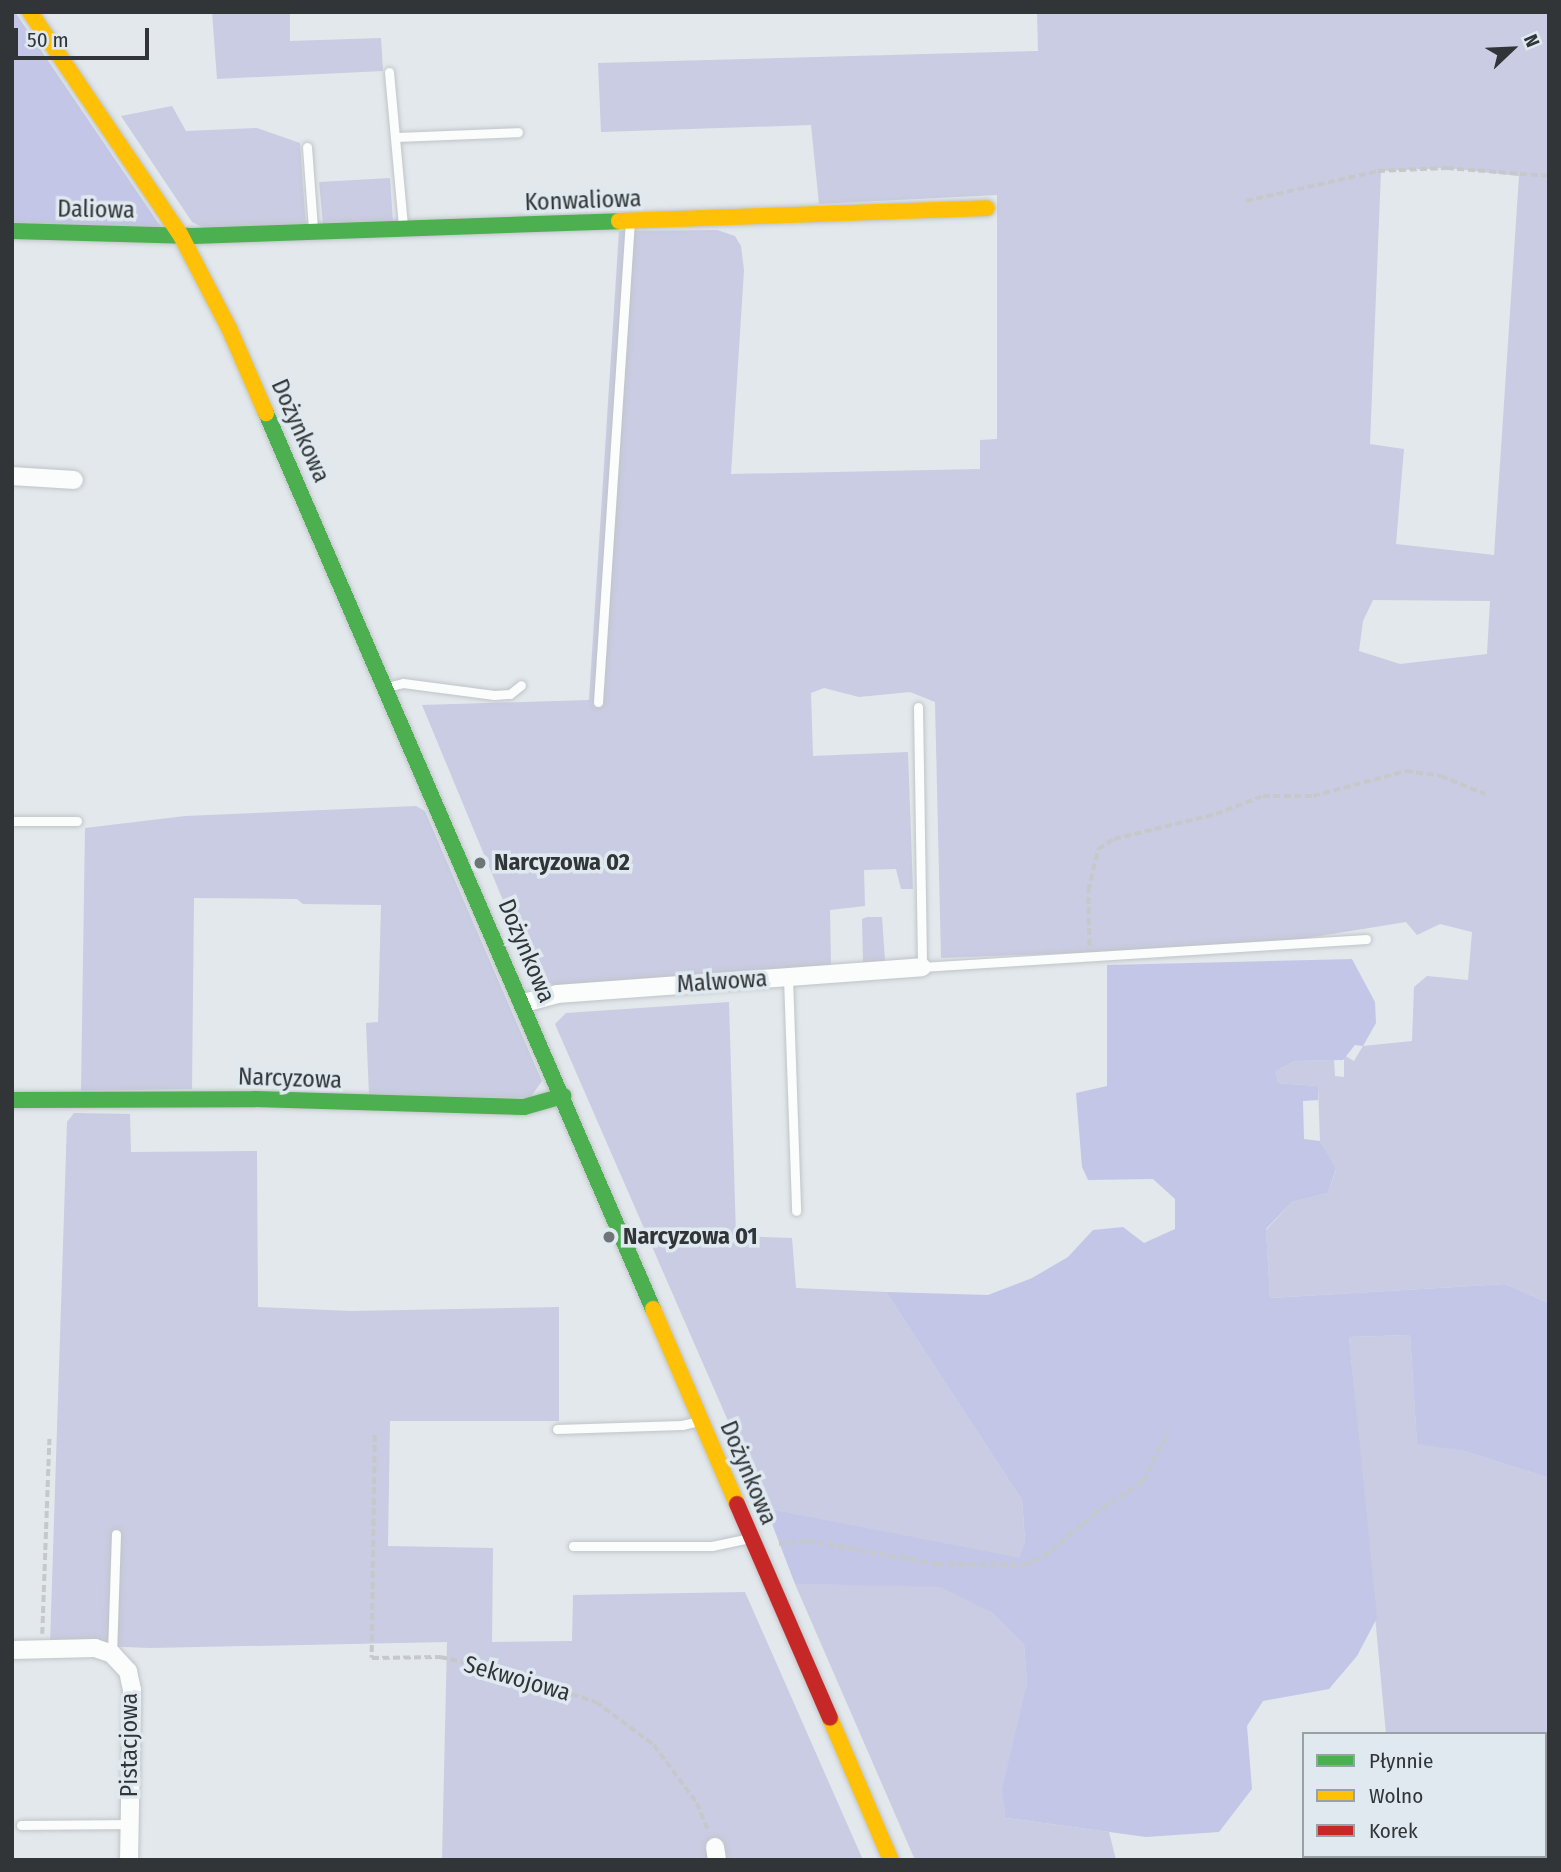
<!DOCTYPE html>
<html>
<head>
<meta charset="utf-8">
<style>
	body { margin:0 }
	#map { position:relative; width:1561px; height:1872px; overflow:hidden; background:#e2e8ec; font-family:"Fira Sans Condensed",sans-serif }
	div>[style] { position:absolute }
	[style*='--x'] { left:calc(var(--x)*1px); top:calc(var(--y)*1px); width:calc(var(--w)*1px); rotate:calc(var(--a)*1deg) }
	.green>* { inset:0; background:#c9cce2 }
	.forest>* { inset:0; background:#c3c6e7 }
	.path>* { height:3.5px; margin-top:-1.75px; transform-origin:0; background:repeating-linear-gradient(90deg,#c6c9ca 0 7px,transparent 0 10.5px) }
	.roads { filter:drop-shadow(0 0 2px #c0c4c7) drop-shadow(0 0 2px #c0c4c7) }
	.lane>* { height:9px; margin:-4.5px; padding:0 4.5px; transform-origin:4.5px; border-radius:4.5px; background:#fbfcfc }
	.street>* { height:18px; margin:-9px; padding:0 9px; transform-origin:9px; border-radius:9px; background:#fbfcfc }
	.fast>* { height:16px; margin:-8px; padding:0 8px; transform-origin:8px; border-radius:8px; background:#4caf50 }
	.slow>* { height:16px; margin:-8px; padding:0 8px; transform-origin:8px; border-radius:8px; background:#ffc107 }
	.jam>* { height:16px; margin:-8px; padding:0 8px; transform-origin:8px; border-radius:8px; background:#c62828 }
	.dots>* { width:19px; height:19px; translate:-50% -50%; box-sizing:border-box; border:4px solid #dfe9ef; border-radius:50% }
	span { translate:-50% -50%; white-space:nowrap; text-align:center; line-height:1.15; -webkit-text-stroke:7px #dfe9ef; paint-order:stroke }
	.street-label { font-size:24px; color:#313537 }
	.poi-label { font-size:24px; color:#313537; font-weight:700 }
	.left { translate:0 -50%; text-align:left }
	.frame { position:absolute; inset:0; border:14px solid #313537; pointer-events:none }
	.legend { position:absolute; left:1302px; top:1732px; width:245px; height:126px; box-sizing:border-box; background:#dfe9ef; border:2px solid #99a1a5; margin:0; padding:9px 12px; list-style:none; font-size:21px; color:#313537 }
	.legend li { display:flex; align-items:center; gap:14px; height:35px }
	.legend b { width:35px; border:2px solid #99a1a5 }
	.north { position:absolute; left:1477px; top:14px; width:70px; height:70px; -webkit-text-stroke:5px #dfe9ef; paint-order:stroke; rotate:67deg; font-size:19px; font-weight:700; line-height:28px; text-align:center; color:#313537 }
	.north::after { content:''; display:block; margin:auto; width:24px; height:32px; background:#313537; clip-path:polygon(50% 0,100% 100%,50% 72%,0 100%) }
	.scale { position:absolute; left:14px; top:28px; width:135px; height:32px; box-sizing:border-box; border:4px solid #313537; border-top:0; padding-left:9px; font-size:21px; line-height:24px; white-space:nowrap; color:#313537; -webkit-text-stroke:5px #dfe9ef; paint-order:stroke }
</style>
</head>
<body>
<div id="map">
	<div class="green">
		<i style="clip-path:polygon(212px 12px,290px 12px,290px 41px,381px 38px,383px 71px,217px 79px)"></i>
		<i style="clip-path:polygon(evenodd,1037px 12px,1549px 12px,1549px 1303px,1505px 1284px,1270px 1298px,1266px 1230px,1292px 1202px,1328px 1193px,1336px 1170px,1320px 1141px,1318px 1086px,1278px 1083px,1276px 1071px,1295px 1061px,1334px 1060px,1335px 1076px,1344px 1077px,1344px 1055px,1354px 1061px,1363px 1046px,1412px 1041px,1414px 987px,1427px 976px,1468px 980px,1472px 932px,1440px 924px,1417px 935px,1406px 922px,1258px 946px,941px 958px,935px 702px,910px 692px,859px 697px,824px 688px,811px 693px,813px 756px,908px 752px,913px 889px,901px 889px,896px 869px,864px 870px,865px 906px,830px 910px,831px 965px,556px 986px,534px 975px,422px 705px,589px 700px,619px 231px,717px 230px,735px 236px,741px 246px,744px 270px,731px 474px,980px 469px,980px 440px,997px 439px,997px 195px,819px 204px,811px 125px,601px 132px,598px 63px,1038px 51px,1037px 12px,1447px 168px,1519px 176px,1494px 555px,1396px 544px,1404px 449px,1370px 444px,1381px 171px,1447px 168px,1037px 12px,1373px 600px,1490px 601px,1487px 654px,1400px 664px,1359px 651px,1363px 621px,1373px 600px)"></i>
		<i style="clip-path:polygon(172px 106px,186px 131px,257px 128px,300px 143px,306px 226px,208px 230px,192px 222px,121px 116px)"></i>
		<i style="clip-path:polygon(390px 178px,393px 222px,323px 224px,319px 182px)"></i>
		<i style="clip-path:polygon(416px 806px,425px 811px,542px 1081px,530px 1098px,369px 1096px,366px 1023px,378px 1022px,381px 905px,303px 904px,297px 899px,194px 898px,192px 1089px,81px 1091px,85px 828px,185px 816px)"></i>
		<i style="clip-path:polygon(867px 917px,882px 917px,885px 961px,863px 963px,862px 919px)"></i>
		<i style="clip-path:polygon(729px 1002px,736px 1236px,792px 1238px,796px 1288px,886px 1292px,1022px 1500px,1025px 1541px,1019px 1559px,766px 1508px,555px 1024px,566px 1013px)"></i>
		<i style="clip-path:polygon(74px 1113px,130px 1114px,131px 1152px,257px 1151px,258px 1307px,351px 1311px,559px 1307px,559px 1421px,390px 1421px,388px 1546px,493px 1548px,492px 1642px,572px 1641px,573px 1595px,745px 1592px,863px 1860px,442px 1860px,447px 1642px,150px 1648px,50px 1644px,67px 1122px)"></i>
		<i style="clip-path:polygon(1410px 1335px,1417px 1443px,1464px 1451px,1549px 1478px,1549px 1860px,1388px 1860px,1545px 1856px,1545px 1734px,1386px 1734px,1349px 1337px)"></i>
		<i style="clip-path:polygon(795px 1584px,941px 1586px,992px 1613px,1024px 1645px,1027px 1684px,1006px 1818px,1109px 1832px,1116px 1860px,915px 1860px)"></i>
	</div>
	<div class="forest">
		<i style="clip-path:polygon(12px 12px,15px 12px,163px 230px,12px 225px)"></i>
		<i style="clip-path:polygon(1352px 959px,1375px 1002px,1376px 1023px,1363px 1046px,1355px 1045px,1343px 1060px,1295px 1061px,1276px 1071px,1278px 1083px,1318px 1086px,1318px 1100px,1303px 1101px,1304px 1139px,1320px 1141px,1336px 1169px,1328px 1193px,1292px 1202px,1266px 1229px,1270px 1298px,1505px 1284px,1549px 1303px,1549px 1478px,1464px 1451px,1417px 1444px,1410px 1335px,1349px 1337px,1377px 1618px,1357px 1656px,1329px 1689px,1263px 1701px,1247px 1726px,1252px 1789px,1219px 1832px,1146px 1837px,1006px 1818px,1002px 1790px,1027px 1684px,1024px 1645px,992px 1613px,941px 1587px,795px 1584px,766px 1508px,1019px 1558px,1025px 1541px,1022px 1500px,886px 1292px,988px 1295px,1032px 1278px,1068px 1257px,1093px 1230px,1123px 1227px,1144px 1243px,1175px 1229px,1175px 1199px,1153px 1179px,1088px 1180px,1082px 1167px,1076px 1093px,1107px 1086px,1107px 965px)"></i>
	</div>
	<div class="path">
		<i style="--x:1246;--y:201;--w:135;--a:-12.8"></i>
		<i style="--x:1378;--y:171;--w:69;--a:-2.5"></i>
		<i style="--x:1447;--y:168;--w:102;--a:4.5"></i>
		<i style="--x:1089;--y:946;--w:55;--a:-91"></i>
		<i style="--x:1088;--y:891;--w:43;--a:-76.6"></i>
		<i style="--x:1098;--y:849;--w:19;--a:-32"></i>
		<i style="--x:1114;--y:839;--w:105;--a:-13.8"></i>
		<i style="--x:1216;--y:814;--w:50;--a:-21"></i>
		<i style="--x:1263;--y:796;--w:50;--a:0"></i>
		<i style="--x:1313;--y:796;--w:96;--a:-15"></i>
		<i style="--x:1406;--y:771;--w:35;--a:8"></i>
		<i style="--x:1441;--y:776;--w:48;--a:22.2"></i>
		<i style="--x:375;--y:1435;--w:223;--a:90.8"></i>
		<i style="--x:372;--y:1658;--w:68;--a:-0.8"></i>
		<i style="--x:440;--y:1657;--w:53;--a:11.9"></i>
		<i style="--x:492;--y:1668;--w:109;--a:18.1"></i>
		<i style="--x:596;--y:1702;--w:72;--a:36.6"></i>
		<i style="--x:654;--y:1745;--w:72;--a:53.4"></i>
		<i style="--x:697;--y:1803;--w:29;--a:68"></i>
		<i style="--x:779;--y:1544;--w:28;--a:-6"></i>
		<i style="--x:807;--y:1541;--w:132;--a:10"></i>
		<i style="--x:937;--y:1564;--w:87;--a:0.7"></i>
		<i style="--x:1024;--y:1565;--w:21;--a:-23"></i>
		<i style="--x:1043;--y:1557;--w:65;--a:-40"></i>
		<i style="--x:1093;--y:1515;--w:60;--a:-34.2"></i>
		<i style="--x:1143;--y:1481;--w:54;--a:-62.5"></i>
		<i style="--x:42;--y:1634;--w:195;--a:-87.9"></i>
	</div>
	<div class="roads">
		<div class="lane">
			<i style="--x:389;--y:72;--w:156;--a:84.8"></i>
			<i style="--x:395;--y:137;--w:123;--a:-2.3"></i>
			<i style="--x:307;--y:147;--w:82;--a:85.8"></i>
			<i style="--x:387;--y:687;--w:16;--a:-14"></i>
			<i style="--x:403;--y:683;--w:92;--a:7.5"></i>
			<i style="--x:494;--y:695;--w:16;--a:-4"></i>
			<i style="--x:510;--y:694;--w:14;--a:-39"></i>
			<i style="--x:598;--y:702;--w:479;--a:-86.2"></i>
			<i style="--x:918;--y:707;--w:260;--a:89.1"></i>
			<i style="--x:922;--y:967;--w:445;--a:-3.6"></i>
			<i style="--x:12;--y:821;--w:65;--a:0"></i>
			<i style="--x:788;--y:977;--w:234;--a:88"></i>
			<i style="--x:557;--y:1429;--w:125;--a:-1.8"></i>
			<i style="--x:682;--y:1425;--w:17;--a:-13"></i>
			<i style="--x:573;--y:1546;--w:139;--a:0"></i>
			<i style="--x:712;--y:1546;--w:38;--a:-12"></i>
			<i style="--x:112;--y:1654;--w:120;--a:-88.1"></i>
			<i style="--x:21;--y:1825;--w:109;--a:-0.5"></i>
		</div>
		<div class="street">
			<i style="--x:12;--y:476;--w:62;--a:3.7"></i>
			<i style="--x:524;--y:1003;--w:34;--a:-15"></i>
			<i style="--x:557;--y:994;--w:366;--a:-4.2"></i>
			<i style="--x:12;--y:1650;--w:83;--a:-1.4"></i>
			<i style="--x:95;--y:1648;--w:18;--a:19"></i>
			<i style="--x:112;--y:1654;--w:23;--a:47"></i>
			<i style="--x:128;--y:1671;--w:19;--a:78"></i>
			<i style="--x:132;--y:1690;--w:170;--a:91"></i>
			<i style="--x:715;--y:1847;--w:13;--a:81"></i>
		</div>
		<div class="fast">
			<i style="--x:12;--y:231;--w:181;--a:1.6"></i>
			<i style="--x:193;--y:236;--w:426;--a:-2"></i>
			<i style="--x:266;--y:413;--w:976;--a:66.64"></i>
			<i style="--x:12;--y:1100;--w:243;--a:-0.2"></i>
			<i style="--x:255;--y:1099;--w:269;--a:1.7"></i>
			<i style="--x:524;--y:1107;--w:41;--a:-15.8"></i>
		</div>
		<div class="slow">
			<i style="--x:30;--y:12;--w:268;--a:56"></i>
			<i style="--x:180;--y:234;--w:106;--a:62.5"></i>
			<i style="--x:229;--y:328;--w:93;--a:66.5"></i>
			<i style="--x:619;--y:221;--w:368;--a:-2"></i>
			<i style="--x:653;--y:1309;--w:212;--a:66.7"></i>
			<i style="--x:830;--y:1718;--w:155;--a:66.8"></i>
		</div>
		<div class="jam">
			<i style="--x:737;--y:1504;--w:233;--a:66.5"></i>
		</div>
	</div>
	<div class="dots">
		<i style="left:480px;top:863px;background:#6f7476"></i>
		<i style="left:609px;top:1237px;background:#6f7476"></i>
	</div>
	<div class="street-label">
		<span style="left:583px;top:201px;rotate:-2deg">Konwaliowa</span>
		<span style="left:96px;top:210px;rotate:1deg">Daliowa</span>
		<span style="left:300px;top:431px;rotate:66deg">Dożynkowa</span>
		<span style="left:526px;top:951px;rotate:67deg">Dożynkowa</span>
		<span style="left:722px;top:982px;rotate:-4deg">Malwowa</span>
		<span style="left:290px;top:1079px;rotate:2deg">Narcyzowa</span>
		<span style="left:748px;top:1473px;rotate:67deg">Dożynkowa</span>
		<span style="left:517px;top:1679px;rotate:16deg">Sekwojowa</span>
		<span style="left:130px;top:1745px;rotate:-90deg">Pistacjowa</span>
	</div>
	<div class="poi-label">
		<span class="left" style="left:494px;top:863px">Narcyzowa 02</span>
		<span class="left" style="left:623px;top:1237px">Narcyzowa 01</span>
	</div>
	<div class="frame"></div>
	<ul class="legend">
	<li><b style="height:9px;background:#4caf50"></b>Płynnie</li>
	<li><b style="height:9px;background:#ffc107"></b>Wolno</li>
	<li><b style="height:9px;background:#c62828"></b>Korek</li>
	</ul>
	<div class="north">N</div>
	<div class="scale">50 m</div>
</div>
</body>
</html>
